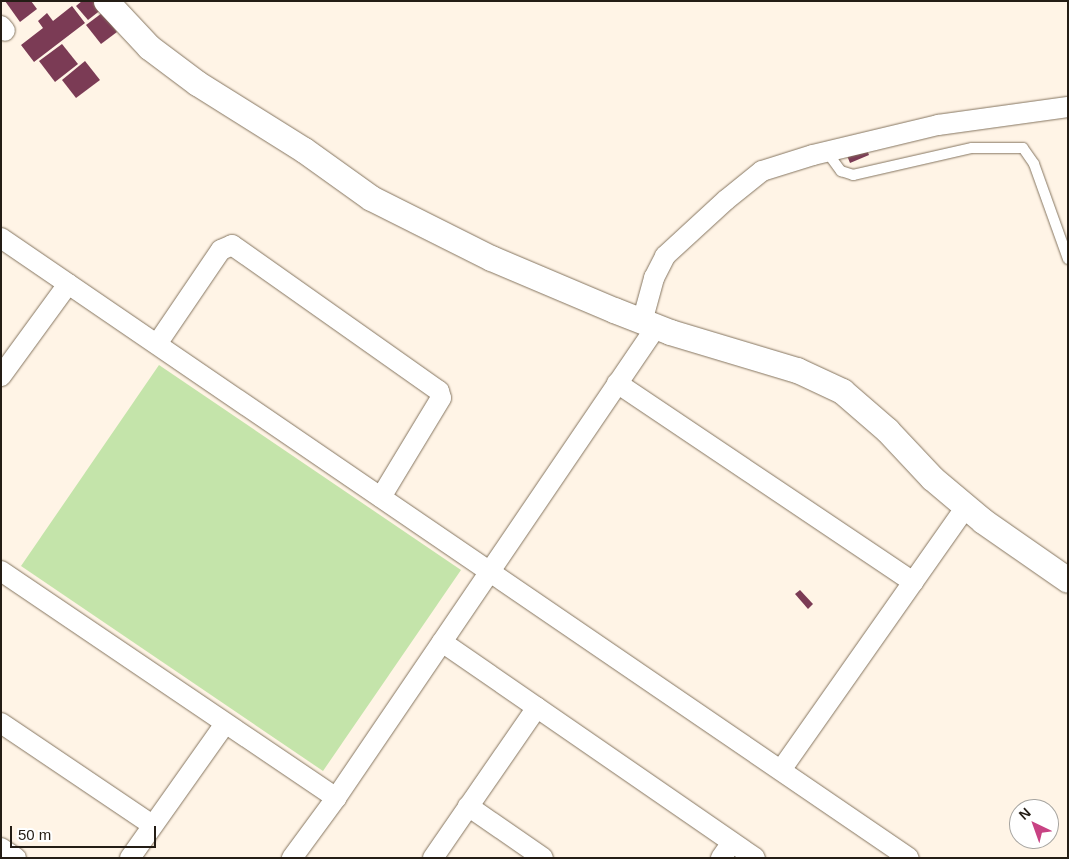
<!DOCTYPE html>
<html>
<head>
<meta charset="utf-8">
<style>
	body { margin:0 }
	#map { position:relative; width:1069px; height:859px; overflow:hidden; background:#fff4e6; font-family:Arial,sans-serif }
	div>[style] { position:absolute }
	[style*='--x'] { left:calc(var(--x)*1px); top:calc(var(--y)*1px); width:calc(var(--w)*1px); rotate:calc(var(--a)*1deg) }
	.green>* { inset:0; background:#c4e4aa }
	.building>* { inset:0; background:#7b3b55 }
	.roads { filter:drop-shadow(0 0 1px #857560) drop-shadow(0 0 1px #857560) }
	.service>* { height:10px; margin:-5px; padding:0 5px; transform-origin:5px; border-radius:5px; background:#fff }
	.minor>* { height:20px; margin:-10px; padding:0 10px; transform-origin:10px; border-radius:10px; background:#fff }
	.tertiary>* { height:25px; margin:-12.5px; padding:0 12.5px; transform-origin:12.5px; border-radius:12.5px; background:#fff }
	span { translate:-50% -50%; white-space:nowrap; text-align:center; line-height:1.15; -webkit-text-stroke:5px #fff; paint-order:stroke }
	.frame { position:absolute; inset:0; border:2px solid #241d15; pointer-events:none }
	.north { position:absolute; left:1009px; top:799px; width:50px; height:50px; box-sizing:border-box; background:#fff; border:1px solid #a7a5a1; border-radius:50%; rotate:318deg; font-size:14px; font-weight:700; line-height:20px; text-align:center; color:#241d15 }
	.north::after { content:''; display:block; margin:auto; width:18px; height:22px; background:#c84283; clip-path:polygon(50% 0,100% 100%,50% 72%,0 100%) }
	.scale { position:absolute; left:10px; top:826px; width:146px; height:22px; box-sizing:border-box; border:2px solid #241d15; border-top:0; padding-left:6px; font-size:15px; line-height:18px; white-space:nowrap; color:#241d15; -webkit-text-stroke:4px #fff; paint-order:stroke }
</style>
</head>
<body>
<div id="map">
	<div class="green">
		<i style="clip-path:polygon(159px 365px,461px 570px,323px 771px,21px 566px)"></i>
	</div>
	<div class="building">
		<i style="clip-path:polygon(5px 1px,31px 1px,37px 9px,20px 22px)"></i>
		<i style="clip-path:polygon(82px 1px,96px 1px,102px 9px,88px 20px,76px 6px)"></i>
		<i style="clip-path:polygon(72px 6px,85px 23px,34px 62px,21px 45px,43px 28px,38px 21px,47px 13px,53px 21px)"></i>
		<i style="clip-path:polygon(102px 13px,117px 32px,101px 44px,86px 25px)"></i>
		<i style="clip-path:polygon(62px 44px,78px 64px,55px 82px,39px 61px)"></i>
		<i style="clip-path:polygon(85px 61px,100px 80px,76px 98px,62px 80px)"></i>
		<i style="clip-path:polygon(865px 145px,869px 155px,850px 163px,846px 153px)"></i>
		<i style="clip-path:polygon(800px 590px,813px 604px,808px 609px,795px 594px)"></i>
	</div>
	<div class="roads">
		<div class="service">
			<i style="--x:827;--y:152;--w:24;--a:54"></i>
			<i style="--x:841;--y:171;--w:13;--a:18"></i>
			<i style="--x:853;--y:175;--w:122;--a:-12.8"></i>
			<i style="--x:972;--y:148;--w:51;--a:0"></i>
			<i style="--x:1023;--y:148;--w:19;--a:55"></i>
			<i style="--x:1034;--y:164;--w:101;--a:70.3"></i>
		</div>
		<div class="minor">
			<i style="--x:1;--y:26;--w:6;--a:51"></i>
			<i style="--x:1;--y:238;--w:1099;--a:34.33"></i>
			<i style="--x:642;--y:322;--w:46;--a:-74.7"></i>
			<i style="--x:654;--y:278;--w:25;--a:-63"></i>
			<i style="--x:665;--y:256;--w:83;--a:-42.6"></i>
			<i style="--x:726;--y:200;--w:46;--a:-38.9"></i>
			<i style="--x:762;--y:171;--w:53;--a:-17.4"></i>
			<i style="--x:813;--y:155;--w:129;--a:-13.5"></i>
			<i style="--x:938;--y:125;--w:131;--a:-7.9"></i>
			<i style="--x:157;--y:344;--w:114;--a:-55.8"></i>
			<i style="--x:221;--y:250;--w:12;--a:-24"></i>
			<i style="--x:232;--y:245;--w:253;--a:35.2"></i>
			<i style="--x:439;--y:391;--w:7;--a:74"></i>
			<i style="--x:441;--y:398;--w:116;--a:121.2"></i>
			<i style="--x:1;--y:376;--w:114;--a:-53.9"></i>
			<i style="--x:617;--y:383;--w:357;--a:33.9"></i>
			<i style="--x:1;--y:571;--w:405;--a:34.1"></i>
			<i style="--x:442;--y:642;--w:380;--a:34.6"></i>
			<i style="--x:1;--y:723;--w:182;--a:34"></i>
			<i style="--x:781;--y:770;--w:322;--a:-54.9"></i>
			<i style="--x:468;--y:806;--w:91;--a:34.7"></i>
			<i style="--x:1;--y:848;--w:18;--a:34"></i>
			<i style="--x:130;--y:858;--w:164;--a:-54.7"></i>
			<i style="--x:292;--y:858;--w:74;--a:-53.7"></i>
			<i style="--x:336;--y:798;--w:569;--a:-55.81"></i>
			<i style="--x:433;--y:858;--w:183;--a:-55.4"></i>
			<i style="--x:721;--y:858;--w:19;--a:-55"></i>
		</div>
		<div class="tertiary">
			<i style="--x:106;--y:1;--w:63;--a:46.9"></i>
			<i style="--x:149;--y:47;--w:60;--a:36.9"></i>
			<i style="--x:197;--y:83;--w:126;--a:32.1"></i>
			<i style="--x:304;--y:150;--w:82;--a:35.6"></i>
			<i style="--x:371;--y:198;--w:134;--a:26.6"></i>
			<i style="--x:491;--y:258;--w:134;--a:22.9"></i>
			<i style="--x:614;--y:310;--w:60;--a:21.4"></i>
			<i style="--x:670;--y:332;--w:133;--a:16.7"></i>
			<i style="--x:797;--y:370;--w:50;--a:25"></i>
			<i style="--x:842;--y:391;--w:60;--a:40.9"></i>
			<i style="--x:887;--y:430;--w:66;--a:46.8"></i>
			<i style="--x:932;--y:478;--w:67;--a:40.1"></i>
			<i style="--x:983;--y:521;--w:103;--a:34.8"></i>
		</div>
	</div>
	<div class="frame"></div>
	<div class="north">N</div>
	<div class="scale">50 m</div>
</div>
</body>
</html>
